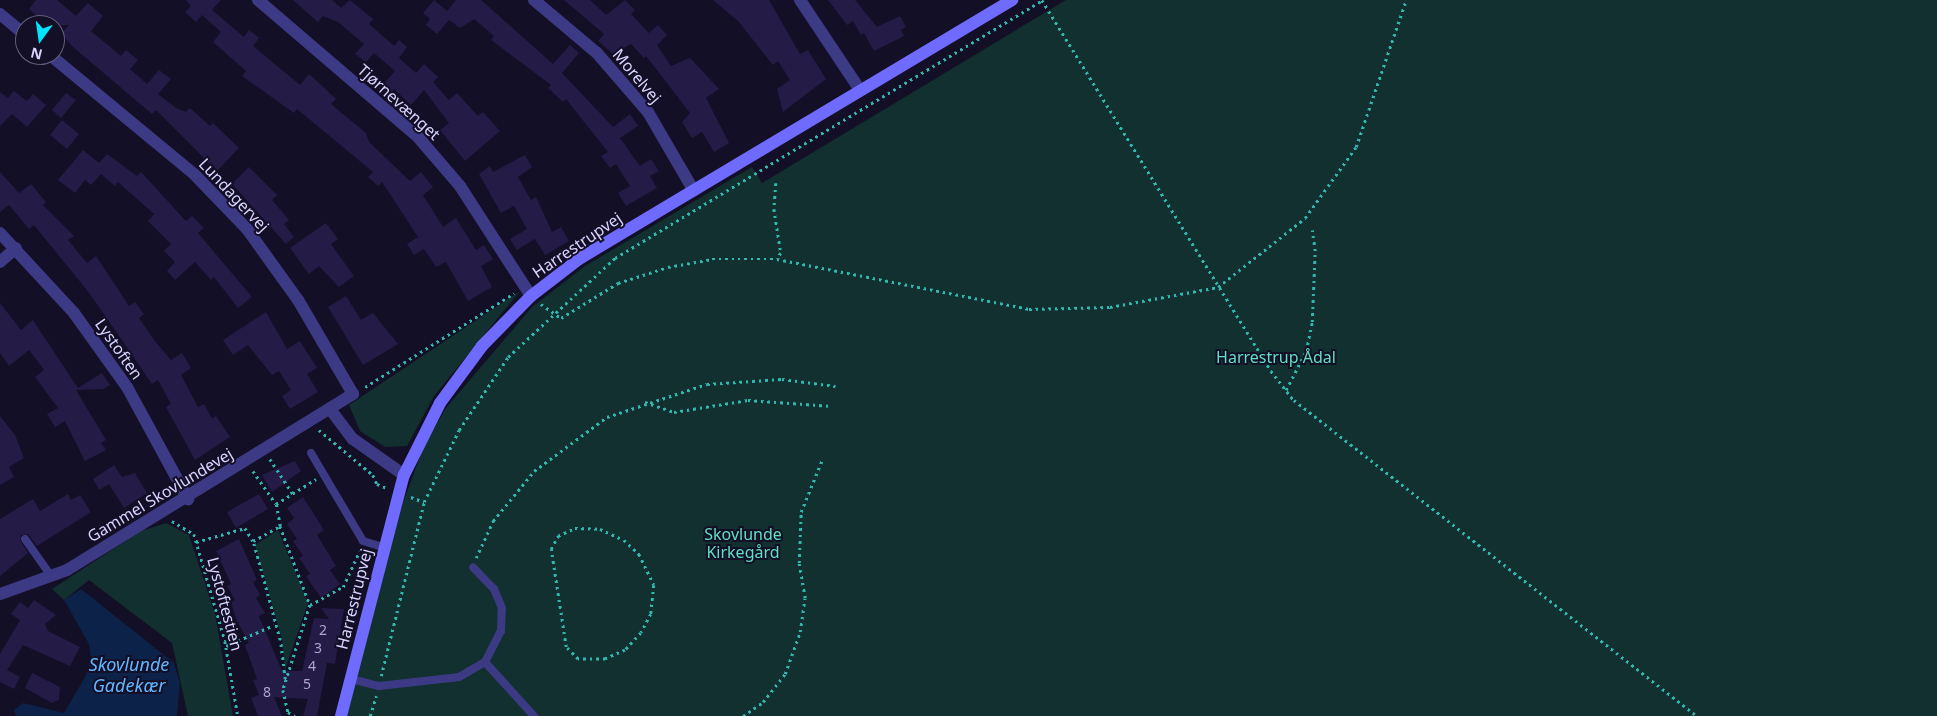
<!DOCTYPE html>
<html>
<head>
<meta charset="utf-8">
<style>
	body { margin:0 }
	#map { position:relative; width:1937px; height:716px; overflow:hidden; background:#130f26; font-family:"Noto Sans",sans-serif }
	div>[style] { position:absolute }
	[style*='--x'] { left:calc(var(--x)*1px); top:calc(var(--y)*1px); width:calc(var(--w)*1px); rotate:calc(var(--a)*1deg) }
	.green>* { inset:0; background:#12302f }
	.water>* { inset:0; background:#0c2248 }
	.building>* { inset:0; background:#241b47 }
	.path>* { height:2.5px; margin-top:-1.25px; transform-origin:0; background:repeating-linear-gradient(90deg,#2fb8b0 0 2.5px,transparent 0 6.5px) }
	.lane>* { height:8px; margin:-4px; padding:0 4px; transform-origin:4px; border-radius:4px; background:#3d3a85 }
	.street>* { height:12px; margin:-6px; padding:0 6px; transform-origin:6px; border-radius:6px; background:#3d3a85 }
	.secondary>* { height:12px; margin:-6px; padding:0 6px; transform-origin:6px; border-radius:6px; background:#6f6bff }
	span { translate:-50% -50%; white-space:nowrap; text-align:center; line-height:1.15; -webkit-text-stroke:4px #130f26; paint-order:stroke }
	.number-label { font-size:14px; color:#aca6d1 }
	.number-label span { -webkit-text-stroke-width:0 }
	.street-label { font-size:16px; color:#d9d4ff }
	.park-label { font-size:16px; color:#5fe0c0 }
	.water-label { font-size:18px; color:#62b6ff; font-style:italic }
	.north { position:absolute; left:15px; top:15px; width:50px; height:50px; box-sizing:border-box; background:#130f26; border:1px solid #625e7d; border-radius:50%; rotate:194deg; font-size:14px; font-weight:700; line-height:20px; text-align:center; color:#d9d4ff }
	.north::after { content:''; display:block; margin:auto; width:18px; height:22px; background:#00e5ff; clip-path:polygon(50% 0,100% 100%,50% 72%,0 100%) }
</style>
</head>
<body>
<div id="map">
	<div class="green">
		<i style="clip-path:polygon(1066px 0,1937px 0,1937px 716px,345px 716px,403px 503px,423px 448px,446px 408px,532px 307px,585px 266px,752px 167px,762px 183px)"></i>
		<i style="clip-path:polygon(520px 291px,434px 396px,407px 446px,385px 447px,360px 431px,349px 405px)"></i>
		<i style="clip-path:polygon(166px 523px,189px 535px,215px 614px,233px 716px,188px 716px,172px 643px,89px 580px,64px 600px,52px 589px,141px 531px)"></i>
		<i style="clip-path:polygon(278px 530px,308px 603px,285px 670px,282px 639px,255px 545px)"></i>
	</div>
	<div class="water">
		<i style="clip-path:polygon(81px 589px,174px 663px,180px 683px,177px 716px,16px 716px,14px 710px,23px 703px,64px 713px,85px 677px,91px 660px,89px 644px,64px 600px)"></i>
	</div>
	<div class="building">
		<i style="clip-path:polygon(36px 0,57px 0,76px 16px,88px 3px,103px 16px,91px 31px,121px 56px,126px 50px,138px 60px,130px 69px,147px 84px,159px 70px,171px 79px,158px 94px,176px 108px,186px 112px,190px 108px,210px 126px,213px 123px,239px 148px,217px 171px,156px 110px,152px 114px,73px 47px,61px 34px,69px 25px,47px 25px,29px 9px)"></i>
		<i style="clip-path:polygon(186px 0,221px 0,212px 10px,244px 37px,249px 30px,259px 38px,253px 46px,300px 85px,309px 74px,320px 84px,336px 99px,331px 104px,366px 133px,369px 142px,410px 181px,421px 172px,433px 187px,423px 195px,443px 227px,456px 218px,476px 250px,484px 245px,493px 259px,481px 266px,492px 287px,468px 301px,446px 262px,436px 267px,424px 249px,414px 255px,407px 244px,418px 237px,382px 182px,378px 186px,368px 177px,373px 172px,297px 109px,294px 113px,242px 76px,246px 71px,213px 42px,221px 32px,202px 15px,196px 22px,185px 12px,191px 6px)"></i>
		<i style="clip-path:polygon(293px 0,332px 0,341px 8px,350px 0,373px 19px,369px 24px,394px 46px,399px 40px,407px 47px,399px 58px,416px 73px,424px 64px,438px 77px,433px 82px,449px 100px,457px 93px,478px 116px,483px 112px,500px 131px,465px 161px,440px 130px,449px 123px,424px 90px,411px 105px,394px 89px,388px 97px,379px 89px,395px 71px,374px 53px,366px 62px,355px 54px,364px 44px,338px 22px,323px 16px,318px 22px)"></i>
		<i style="clip-path:polygon(434px 0,447px 11px,456px 0,481px 0,553px 64px,570px 45px,579px 53px,562px 73px,613px 127px,630px 114px,638px 126px,620px 138px,640px 166px,651px 159px,659px 171px,650px 176px,657px 188px,626px 206px,618px 193px,630px 186px,616px 164px,610px 168px,601px 156px,608px 152px,566px 99px,563px 102px,548px 88px,551px 85px,491px 40px,494px 36px,474px 19px,460px 28px,449px 20px,437px 34px,426px 25px,430px 19px,423px 13px)"></i>
		<i style="clip-path:polygon(564px 0,590px 0,606px 15px,625px 0,635px 10px,631px 14px,649px 33px,658px 25px,667px 35px,657px 45px,671px 66px,690px 58px,719px 89px,706px 98px,729px 143px,714px 152px,702px 132px,692px 138px,682px 122px,690px 113px,646px 56px,644px 58px,631px 44px,613px 54px,598px 41px,604px 34px)"></i>
		<i style="clip-path:polygon(713px 0,769px 0,800px 54px,808px 50px,826px 79px,783px 112px,777px 89px,790px 80px,778px 61px,773px 65px,738px 21px)"></i>
		<i style="clip-path:polygon(828px 0,855px 0,877px 27px,900px 16px,906px 27px,901px 30px,904px 36px,874px 51px,864px 33px,861px 35px,853px 21px,847px 25px)"></i>
		<i style="clip-path:polygon(14px 91px,27px 101px,33px 94px,46px 105px,27px 127px,12px 114px,0 126px,0 92px,8px 98px)"></i>
		<i style="clip-path:polygon(66px 93px,76px 100px,61px 118px,52px 110px)"></i>
		<i style="clip-path:polygon(62px 120px,79px 134px,67px 149px,50px 135px)"></i>
		<i style="clip-path:polygon(83px 150px,99px 163px,107px 154px,137px 176px,141px 172px,186px 221px,192px 216px,204px 228px,198px 233px,252px 297px,238px 308px,214px 277px,211px 280px,195px 262px,175px 280px,167px 271px,175px 262px,164px 251px,171px 244px,148px 221px,154px 214px,118px 182px,115px 186px,101px 174px,91px 185px,85px 180px,75px 193px,58px 180px)"></i>
		<i style="clip-path:polygon(525px 155px,532px 167px,518px 177px,531px 200px,536px 197px,552px 232px,561px 227px,569px 241px,545px 255px,535px 239px,517px 250px,510px 239px,527px 229px,514px 206px,501px 213px,479px 174px,490px 166px,493px 172px)"></i>
		<i style="clip-path:polygon(249px 167px,277px 195px,272px 200px,289px 220px,284px 224px,294px 237px,286px 244px,232px 184px)"></i>
		<i style="clip-path:polygon(0 172px,19px 193px,31px 184px,46px 202px,43px 205px,74px 236px,68px 240px,87px 263px,96px 256px,129px 306px,135px 302px,144px 314px,139px 318px,154px 340px,171px 360px,182px 353px,191px 368px,181px 375px,198px 407px,204px 404px,212px 418px,216px 416px,230px 437px,195px 460px,166px 407px,171px 404px,158px 380px,152px 384px,90px 294px,34px 225px,29px 229px,9px 205px,0 212px)"></i>
		<i style="clip-path:polygon(326px 223px,338px 239px,331px 244px,354px 276px,339px 287px,319px 266px,309px 274px,290px 248px)"></i>
		<i style="clip-path:polygon(346px 296px,361px 320px,373px 313px,398px 344px,363px 365px,328px 307px)"></i>
		<i style="clip-path:polygon(0 303px,21px 330px,33px 320px,78px 388px,102px 373px,110px 385px,104px 389px,76px 390px,106px 440px,101px 443px,106px 450px,85px 461px,65px 421px,55px 427px,47px 414px,58px 408px,35px 377px,44px 370px,29px 350px,9px 366px,0 353px)"></i>
		<i style="clip-path:polygon(266px 312px,287px 349px,300px 341px,317px 368px,307px 374px,318px 392px,290px 409px,282px 396px,291px 390px,279px 371px,272px 375px,248px 345px,233px 355px,223px 340px)"></i>
		<i style="clip-path:polygon(0 416px,15px 435px,24px 458px,9px 467px,14px 477px,0 485px)"></i>
		<i style="clip-path:polygon(295px 461px,301px 471px,272px 492px,262px 475px)"></i>
		<i style="clip-path:polygon(114px 465px,122px 477px,135px 473px,147px 493px,124px 508px,109px 484px,99px 490px,93px 479px)"></i>
		<i style="clip-path:polygon(68px 494px,71px 500px,80px 495px,91px 512px,37px 546px,28px 534px,21px 535px,20px 540px,28px 553px,0 576px,0 519px,33px 499px,40px 511px)"></i>
		<i style="clip-path:polygon(259px 494px,268px 509px,236px 528px,227px 512px)"></i>
		<i style="clip-path:polygon(303px 497px,324px 530px,317px 535px,336px 566px,330px 570px,340px 584px,321px 598px,306px 576px,310px 574px,299px 558px,303px 556px,293px 541px,297px 539px,287px 524px,294px 518px,287px 508px)"></i>
		<i style="clip-path:polygon(239px 539px,257px 580px,253px 582px,260px 595px,256px 598px,265px 613px,259px 616px,282px 671px,302px 671px,314px 618px,329px 619px,321px 608px,344px 609px,335px 664px,327px 663px,317px 716px,303px 716px,308px 699px,274px 697px,282px 716px,258px 716px,251px 698px,259px 695px,253px 680px,257px 679px,245px 645px,249px 643px,236px 619px,231px 602px,235px 600px,227px 586px,231px 584px,216px 551px)"></i>
		<i style="clip-path:polygon(34px 600px,56px 615px,45px 624px,48px 631px,80px 647px,70px 666px,23px 645px,7px 670px,20px 677px,14px 689px,0 682px,0 654px,20px 620px,11px 614px,20px 602px,28px 608px)"></i>
		<i style="clip-path:polygon(32px 673px,60px 687px,59px 700px,52px 703px,25px 688px)"></i>
	</div>
	<div class="path">
		<i style="--x:1042;--y:0;--w:436;--a:58.3"></i>
		<i style="--x:1271;--y:371;--w:37;--a:52"></i>
		<i style="--x:1294;--y:400;--w:512;--a:38.1"></i>
		<i style="--x:776;--y:183;--w:26;--a:94"></i>
		<i style="--x:774;--y:209;--w:45;--a:81"></i>
		<i style="--x:781;--y:253;--w:7;--a:124"></i>
		<i style="--x:541;--y:304;--w:24;--a:35"></i>
		<i style="--x:561;--y:318;--w:67;--a:-31.6"></i>
		<i style="--x:618;--y:283;--w:52;--a:-17.7"></i>
		<i style="--x:668;--y:267;--w:45;--a:-10.3"></i>
		<i style="--x:712;--y:259;--w:65;--a:0"></i>
		<i style="--x:777;--y:259;--w:257;--a:11.2"></i>
		<i style="--x:1029;--y:309;--w:81;--a:-1.4"></i>
		<i style="--x:1110;--y:307;--w:110;--a:-10.5"></i>
		<i style="--x:1218;--y:287;--w:111;--a:-38.4"></i>
		<i style="--x:1305;--y:218;--w:87;--a:-54.3"></i>
		<i style="--x:1356;--y:147;--w:155;--a:-71.2"></i>
		<i style="--x:365;--y:387;--w:176;--a:-32.2"></i>
		<i style="--x:1286;--y:390;--w:44;--a:-62.9"></i>
		<i style="--x:1306;--y:351;--w:30;--a:-78"></i>
		<i style="--x:1312;--y:322;--w:71;--a:-87.6"></i>
		<i style="--x:1315;--y:251;--w:21;--a:-98"></i>
		<i style="--x:645;--y:402;--w:31;--a:19"></i>
		<i style="--x:674;--y:412;--w:75;--a:-9.2"></i>
		<i style="--x:748;--y:400;--w:84;--a:4.1"></i>
		<i style="--x:319;--y:430;--w:70;--a:39.8"></i>
		<i style="--x:373;--y:475;--w:10;--a:66"></i>
		<i style="--x:377;--y:484;--w:11;--a:22"></i>
		<i style="--x:270;--y:459;--w:42;--a:56.7"></i>
		<i style="--x:253;--y:471;--w:40;--a:55.1"></i>
		<i style="--x:411;--y:497;--w:14;--a:21"></i>
		<i style="--x:172;--y:521;--w:26;--a:31"></i>
		<i style="--x:194;--y:534;--w:111;--a:73.8"></i>
		<i style="--x:225;--y:641;--w:76;--a:80.2"></i>
		<i style="--x:280;--y:526;--w:85;--a:69.2"></i>
		<i style="--x:310;--y:605;--w:89;--a:107.6"></i>
		<i style="--x:283;--y:690;--w:23;--a:77"></i>
		<i style="--x:288;--y:712;--w:8;--a:30"></i>
		<i style="--x:575;--y:528;--w:25;--a:2"></i>
		<i style="--x:600;--y:529;--w:26;--a:25"></i>
		<i style="--x:624;--y:540;--w:21;--a:43"></i>
		<i style="--x:639;--y:554;--w:34;--a:64"></i>
		<i style="--x:654;--y:585;--w:29;--a:96"></i>
		<i style="--x:651;--y:614;--w:21;--a:118"></i>
		<i style="--x:641;--y:633;--w:23;--a:133"></i>
		<i style="--x:625;--y:650;--w:22;--a:156"></i>
		<i style="--x:605;--y:659;--w:27;--a:180"></i>
		<i style="--x:578;--y:659;--w:17;--a:-135"></i>
		<i style="--x:566;--y:647;--w:99;--a:-98.7"></i>
		<i style="--x:551;--y:549;--w:15;--a:-62"></i>
		<i style="--x:558;--y:536;--w:19;--a:-25"></i>
		<i style="--x:196;--y:542;--w:51;--a:-15.9"></i>
		<i style="--x:245;--y:528;--w:15;--a:58"></i>
		<i style="--x:476;--y:558;--w:41;--a:-65.3"></i>
		<i style="--x:493;--y:521;--w:65;--a:-50.6"></i>
		<i style="--x:534;--y:471;--w:91;--a:-36.5"></i>
		<i style="--x:607;--y:417;--w:105;--a:-18.3"></i>
		<i style="--x:707;--y:384;--w:75;--a:-3.8"></i>
		<i style="--x:782;--y:379;--w:54;--a:7.4"></i>
		<i style="--x:310;--y:605;--w:38;--a:-29"></i>
		<i style="--x:343;--y:587;--w:41;--a:-65.3"></i>
		<i style="--x:226;--y:646;--w:52;--a:-23.6"></i>
		<i style="--x:381;--y:676;--w:179;--a:-76.1"></i>
		<i style="--x:424;--y:502;--w:80;--a:-64.1"></i>
		<i style="--x:459;--y:430;--w:88;--a:-56.1"></i>
		<i style="--x:508;--y:357;--w:146;--a:-42.8"></i>
		<i style="--x:615;--y:258;--w:500;--a:-31.1"></i>
		<i style="--x:285;--y:679;--w:39;--a:-97"></i>
		<i style="--x:280;--y:640;--w:103;--a:-105.3"></i>
		<i style="--x:253;--y:541;--w:31;--a:-29"></i>
		<i style="--x:280;--y:526;--w:22;--a:-100"></i>
		<i style="--x:276;--y:504;--w:47;--a:-32"></i>
		<i style="--x:370;--y:716;--w:21;--a:-73"></i>
		<i style="--x:743;--y:716;--w:24;--a:-35"></i>
		<i style="--x:763;--y:702;--w:36;--a:-52"></i>
		<i style="--x:785;--y:674;--w:45;--a:-70.3"></i>
		<i style="--x:800;--y:632;--w:34;--a:-82"></i>
		<i style="--x:805;--y:598;--w:36;--a:-100"></i>
		<i style="--x:799;--y:563;--w:51;--a:-87.8"></i>
		<i style="--x:801;--y:512;--w:56;--a:-68"></i>
	</div>
	<div class="lane">
		<i style="--x:311;--y:453;--w:102;--a:59.4"></i>
		<i style="--x:363;--y:541;--w:21;--a:17"></i>
		<i style="--x:25;--y:539;--w:45;--a:54.9"></i>
		<i style="--x:485;--y:662;--w:73;--a:47.8"></i>
		<i style="--x:351;--y:679;--w:29;--a:14"></i>
		<i style="--x:379;--y:686;--w:81;--a:-6.4"></i>
		<i style="--x:459;--y:677;--w:30;--a:-30"></i>
		<i style="--x:485;--y:662;--w:35;--a:-63"></i>
		<i style="--x:501;--y:631;--w:23;--a:-88"></i>
		<i style="--x:502;--y:608;--w:21;--a:-113"></i>
		<i style="--x:494;--y:589;--w:30;--a:-134"></i>
	</div>
	<div class="street">
		<i style="--x:258;--y:0;--w:211;--a:40.6"></i>
		<i style="--x:418;--y:137;--w:65;--a:49.4"></i>
		<i style="--x:460;--y:186;--w:131;--a:57.2"></i>
		<i style="--x:534;--y:0;--w:82;--a:40.1"></i>
		<i style="--x:597;--y:53;--w:78;--a:49.2"></i>
		<i style="--x:648;--y:112;--w:91;--a:59.8"></i>
		<i style="--x:800;--y:0;--w:108;--a:56.3"></i>
		<i style="--x:0;--y:14;--w:33;--a:40"></i>
		<i style="--x:0;--y:233;--w:109;--a:47.2"></i>
		<i style="--x:74;--y:313;--w:91;--a:54.4"></i>
		<i style="--x:127;--y:387;--w:128;--a:61.4"></i>
		<i style="--x:0;--y:262;--w:21;--a:-41"></i>
		<i style="--x:330;--y:409;--w:38;--a:53"></i>
		<i style="--x:353;--y:439;--w:62;--a:35.2"></i>
		<i style="--x:0;--y:594;--w:71;--a:-19.7"></i>
		<i style="--x:67;--y:570;--w:336;--a:-31.6"></i>
		<i style="--x:353;--y:394;--w:109;--a:-120.3"></i>
		<i style="--x:298;--y:300;--w:87;--a:-125.7"></i>
		<i style="--x:247;--y:229;--w:76;--a:-133.9"></i>
		<i style="--x:194;--y:174;--w:187;--a:-140.4"></i>
	</div>
	<div class="secondary">
		<i style="--x:341;--y:716;--w:249;--a:-75.4"></i>
		<i style="--x:404;--y:475;--w:80;--a:-63.4"></i>
		<i style="--x:440;--y:403;--w:71;--a:-53.6"></i>
		<i style="--x:482;--y:346;--w:70;--a:-45.6"></i>
		<i style="--x:531;--y:296;--w:61;--a:-37.6"></i>
		<i style="--x:579;--y:259;--w:505;--a:-30.89"></i>
	</div>
	<div class="number-label">
		<span style="left:323px;top:630px">2</span>
		<span style="left:318px;top:648px">3</span>
		<span style="left:312px;top:666px">4</span>
		<span style="left:307px;top:684px">5</span>
		<span style="left:267px;top:692px">8</span>
	</div>
	<div class="street-label">
		<span style="left:637px;top:76px;rotate:50deg">Morelvej</span>
		<span style="left:399px;top:102px;rotate:42deg">Tjørnevænget</span>
		<span style="left:234px;top:195px;rotate:47deg">Lundagervej</span>
		<span style="left:577px;top:245px;rotate:-34deg">Harrestrupvej</span>
		<span style="left:119px;top:349px;rotate:55deg">Lystoften</span>
		<span style="left:160px;top:495px;rotate:-31deg">Gammel Skovlundevej</span>
		<span style="left:354px;top:599px;rotate:-76deg">Harrestrupvej</span>
		<span style="left:225px;top:604px;rotate:75deg">Lystoftestien</span>
	</div>
	<div class="park-label">
		<span style="left:1276px;top:357px">Harrestrup Ådal</span>
		<span style="left:743px;top:543px">Skovlunde<br>Kirkegård</span>
	</div>
	<div class="water-label">
		<span style="left:129px;top:675px">Skovlunde<br>Gadekær</span>
	</div>
	<div class="north">N</div>
</div>
</body>
</html>
